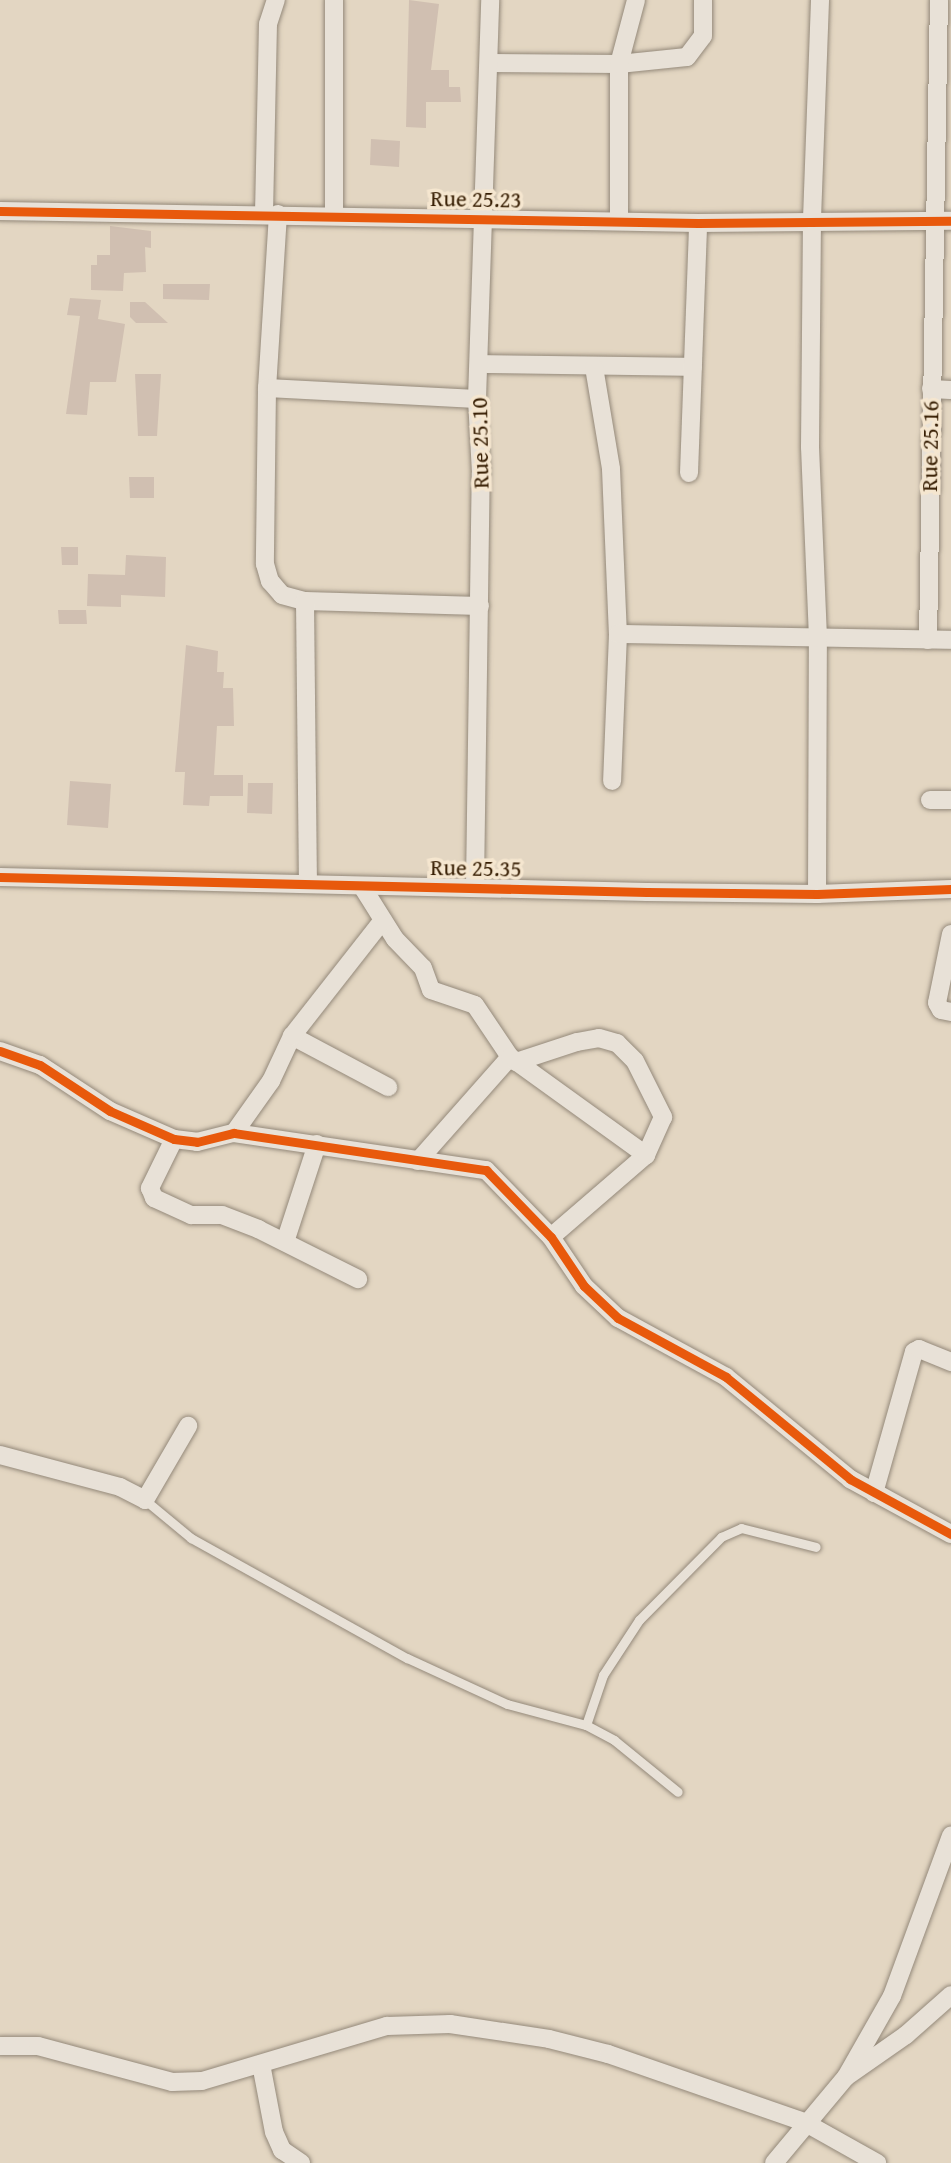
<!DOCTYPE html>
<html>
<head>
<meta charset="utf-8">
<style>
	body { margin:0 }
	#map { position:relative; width:951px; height:2163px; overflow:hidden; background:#e3d6c2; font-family:"Gentium Book Plus",serif }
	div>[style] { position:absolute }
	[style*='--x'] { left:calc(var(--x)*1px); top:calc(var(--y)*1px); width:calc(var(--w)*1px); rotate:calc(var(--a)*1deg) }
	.building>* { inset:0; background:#d0bfb1 }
	.roads { filter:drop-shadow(0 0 2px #94897a) drop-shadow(0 0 2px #94897a) }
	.lane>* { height:9px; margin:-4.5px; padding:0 4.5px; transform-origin:4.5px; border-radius:4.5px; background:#e8e1d7 }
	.street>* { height:18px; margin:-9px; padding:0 9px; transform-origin:9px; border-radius:9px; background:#e8e1d7 }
	.cycleway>* { height:9px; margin:-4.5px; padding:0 4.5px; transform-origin:4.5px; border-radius:4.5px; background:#e8590c }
	span { translate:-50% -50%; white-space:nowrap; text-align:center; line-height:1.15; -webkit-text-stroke:7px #f5e6cf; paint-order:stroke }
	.street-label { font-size:23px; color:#361d02 }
</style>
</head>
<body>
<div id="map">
	<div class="building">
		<i style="clip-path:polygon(409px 0,439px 4px,431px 70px,449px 70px,449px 87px,460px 87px,461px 102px,426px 102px,426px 128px,406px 127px)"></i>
		<i style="clip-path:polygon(371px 139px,400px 141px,399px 167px,370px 165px)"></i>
		<i style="clip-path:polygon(110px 226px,151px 231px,151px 248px,145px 247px,146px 272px,124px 273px,123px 291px,91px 290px,91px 265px,97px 265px,97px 255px,110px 255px)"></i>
		<i style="clip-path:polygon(163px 284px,210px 284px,209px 300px,163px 299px)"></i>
		<i style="clip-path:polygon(70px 298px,101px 300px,98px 319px,125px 324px,116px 382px,90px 382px,87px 415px,66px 414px,80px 316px,67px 315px)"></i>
		<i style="clip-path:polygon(130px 302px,145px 302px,168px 323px,136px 323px,130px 317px)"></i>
		<i style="clip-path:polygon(135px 374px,161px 374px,157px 436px,138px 436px)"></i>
		<i style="clip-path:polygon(129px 477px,154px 477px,154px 498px,130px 498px)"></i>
		<i style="clip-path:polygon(61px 547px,78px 547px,78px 565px,62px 565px)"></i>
		<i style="clip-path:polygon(126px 555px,166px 557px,165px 597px,121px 595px,121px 607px,87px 606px,88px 574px,125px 575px)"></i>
		<i style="clip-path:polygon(58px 610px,86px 610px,87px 624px,59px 624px)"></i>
		<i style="clip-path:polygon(186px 645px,218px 651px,217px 672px,224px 672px,223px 688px,233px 688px,234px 726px,217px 726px,214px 775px,243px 775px,243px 796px,210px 796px,209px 806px,183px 805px,185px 772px,175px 772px)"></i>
		<i style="clip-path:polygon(70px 781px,111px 784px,108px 828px,67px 825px)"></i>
		<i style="clip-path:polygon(248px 783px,273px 783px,272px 814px,247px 813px)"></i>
	</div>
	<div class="roads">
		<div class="lane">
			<i style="--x:145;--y:1500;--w:60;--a:39.6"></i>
			<i style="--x:191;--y:1538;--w:247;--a:29.1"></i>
			<i style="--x:407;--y:1658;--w:110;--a:24.7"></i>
			<i style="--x:507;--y:1704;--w:82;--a:14.9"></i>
			<i style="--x:586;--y:1725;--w:32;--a:28"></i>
			<i style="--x:614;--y:1740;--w:82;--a:39.1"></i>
			<i style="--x:586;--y:1725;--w:53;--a:-71.2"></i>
			<i style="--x:603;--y:1675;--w:66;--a:-56.8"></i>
			<i style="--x:639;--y:1620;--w:117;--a:-45.3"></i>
			<i style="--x:721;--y:1537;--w:22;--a:-24"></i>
			<i style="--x:741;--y:1528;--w:77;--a:14.2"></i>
		</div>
		<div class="street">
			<i style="--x:489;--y:63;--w:130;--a:0.4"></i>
			<i style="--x:619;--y:64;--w:68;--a:-5.9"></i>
			<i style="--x:687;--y:57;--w:26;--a:-53"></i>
			<i style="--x:703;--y:36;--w:36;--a:-90"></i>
			<i style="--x:0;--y:211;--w:698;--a:0.98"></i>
			<i style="--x:698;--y:223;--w:253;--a:-0.5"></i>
			<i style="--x:264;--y:214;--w:190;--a:-88.8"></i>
			<i style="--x:268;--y:24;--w:25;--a:-72"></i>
			<i style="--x:278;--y:214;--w:174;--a:93.6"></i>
			<i style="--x:267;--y:388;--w:176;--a:90.7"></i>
			<i style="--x:265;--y:564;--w:18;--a:74"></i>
			<i style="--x:270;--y:581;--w:18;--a:49"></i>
			<i style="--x:282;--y:595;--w:24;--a:15"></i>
			<i style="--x:305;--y:601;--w:175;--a:1.6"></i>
			<i style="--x:334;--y:215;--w:215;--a:-90"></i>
			<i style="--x:619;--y:221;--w:157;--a:-90"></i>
			<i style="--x:619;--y:64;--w:66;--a:-75.1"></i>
			<i style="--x:481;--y:364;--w:212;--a:0.8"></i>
			<i style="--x:594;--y:367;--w:103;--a:80.5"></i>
			<i style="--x:611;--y:469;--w:165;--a:87.6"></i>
			<i style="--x:618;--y:634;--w:147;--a:92.3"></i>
			<i style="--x:267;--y:388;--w:210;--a:3"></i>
			<i style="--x:931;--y:389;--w:20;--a:3"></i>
			<i style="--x:689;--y:473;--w:250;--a:-87.9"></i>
			<i style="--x:305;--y:601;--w:281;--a:89.4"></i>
			<i style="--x:618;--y:634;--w:333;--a:1"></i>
			<i style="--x:928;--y:640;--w:640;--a:-89.02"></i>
			<i style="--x:930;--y:800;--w:21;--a:0"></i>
			<i style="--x:0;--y:877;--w:647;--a:1.33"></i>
			<i style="--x:647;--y:892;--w:170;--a:0.7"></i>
			<i style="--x:817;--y:894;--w:134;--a:-2.1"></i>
			<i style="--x:475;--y:885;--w:412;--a:-89.2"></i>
			<i style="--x:481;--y:473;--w:74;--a:-93.1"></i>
			<i style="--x:477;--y:399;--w:399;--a:-88.1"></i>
			<i style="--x:363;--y:888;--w:60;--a:57.9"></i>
			<i style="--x:395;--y:939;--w:40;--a:46"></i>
			<i style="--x:423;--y:968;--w:23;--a:70"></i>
			<i style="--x:431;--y:990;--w:46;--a:18.8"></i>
			<i style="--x:475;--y:1005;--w:63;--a:56.1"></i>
			<i style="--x:510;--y:1057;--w:139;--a:131.5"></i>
			<i style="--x:817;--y:894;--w:256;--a:-89.8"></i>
			<i style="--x:818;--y:638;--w:191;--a:-92.4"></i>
			<i style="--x:810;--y:447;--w:228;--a:-89.5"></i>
			<i style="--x:812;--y:219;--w:219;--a:-87.9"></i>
			<i style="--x:951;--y:934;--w:70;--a:101.5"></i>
			<i style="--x:937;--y:1003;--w:8;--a:60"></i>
			<i style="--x:941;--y:1010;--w:10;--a:11"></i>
			<i style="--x:292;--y:1036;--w:109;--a:28"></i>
			<i style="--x:0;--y:1051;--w:42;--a:19.3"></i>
			<i style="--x:40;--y:1065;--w:84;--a:33.3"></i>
			<i style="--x:110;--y:1111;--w:70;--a:23.6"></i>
			<i style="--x:174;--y:1139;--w:23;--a:7"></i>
			<i style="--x:197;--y:1142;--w:38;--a:-14"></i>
			<i style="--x:234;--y:1133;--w:255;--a:8.4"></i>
			<i style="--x:486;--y:1170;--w:93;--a:45.9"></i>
			<i style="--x:551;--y:1237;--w:59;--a:56"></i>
			<i style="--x:584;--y:1286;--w:47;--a:43.3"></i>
			<i style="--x:618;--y:1318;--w:123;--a:28.6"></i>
			<i style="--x:726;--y:1377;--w:161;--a:39.4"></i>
			<i style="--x:850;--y:1479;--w:115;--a:28.6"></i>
			<i style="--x:510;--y:1057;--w:168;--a:35.8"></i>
			<i style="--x:646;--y:1155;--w:125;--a:139.2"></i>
			<i style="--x:516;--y:1062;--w:64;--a:-18.2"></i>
			<i style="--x:577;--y:1042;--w:22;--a:-10"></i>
			<i style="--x:599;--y:1038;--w:19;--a:16"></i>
			<i style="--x:617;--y:1043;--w:25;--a:45"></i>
			<i style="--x:635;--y:1061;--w:63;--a:63.4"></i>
			<i style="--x:663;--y:1117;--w:42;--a:114.1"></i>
			<i style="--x:234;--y:1133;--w:64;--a:-54.6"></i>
			<i style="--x:271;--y:1081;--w:50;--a:-65"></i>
			<i style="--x:292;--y:1036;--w:147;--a:-51.9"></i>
			<i style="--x:174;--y:1139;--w:55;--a:116.1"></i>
			<i style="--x:150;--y:1188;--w:11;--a:68"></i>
			<i style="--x:154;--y:1198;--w:41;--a:24.7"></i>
			<i style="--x:191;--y:1215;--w:31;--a:0"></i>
			<i style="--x:222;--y:1215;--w:39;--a:21"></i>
			<i style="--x:258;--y:1229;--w:112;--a:26.6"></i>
			<i style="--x:285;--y:1242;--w:103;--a:-71.9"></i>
			<i style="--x:0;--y:1455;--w:124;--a:14.9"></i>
			<i style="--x:120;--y:1487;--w:28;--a:27"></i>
			<i style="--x:145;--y:1500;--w:86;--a:-59.8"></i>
			<i style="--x:874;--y:1493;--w:147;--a:-74.2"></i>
			<i style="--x:914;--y:1352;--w:6;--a:-31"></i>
			<i style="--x:919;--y:1349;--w:35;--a:22"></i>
			<i style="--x:0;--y:2046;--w:38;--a:0"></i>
			<i style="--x:38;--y:2046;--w:139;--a:15"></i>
			<i style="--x:172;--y:2082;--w:30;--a:-2"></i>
			<i style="--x:202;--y:2081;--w:193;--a:-16.6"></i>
			<i style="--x:387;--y:2026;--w:63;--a:-1.8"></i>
			<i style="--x:450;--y:2024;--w:100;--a:8.6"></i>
			<i style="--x:549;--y:2039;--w:61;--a:14.3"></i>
			<i style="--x:608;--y:2054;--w:207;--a:19.1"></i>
			<i style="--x:804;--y:2122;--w:84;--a:29.3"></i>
			<i style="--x:261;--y:2064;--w:69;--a:79.2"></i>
			<i style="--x:274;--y:2132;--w:20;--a:66"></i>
			<i style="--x:282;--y:2150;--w:23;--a:34"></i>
			<i style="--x:846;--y:2077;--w:93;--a:-60.4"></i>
			<i style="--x:892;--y:1996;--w:171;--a:-69.8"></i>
			<i style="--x:774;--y:2163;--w:112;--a:-50.1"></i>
			<i style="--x:846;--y:2077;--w:73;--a:-35"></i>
			<i style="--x:906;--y:2035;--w:60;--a:-41.6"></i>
		</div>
	</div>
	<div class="cycleway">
		<i style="--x:0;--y:211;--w:698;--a:0.98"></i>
		<i style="--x:698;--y:223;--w:253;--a:-0.5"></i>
		<i style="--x:0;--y:877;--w:647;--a:1.33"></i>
		<i style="--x:647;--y:892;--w:170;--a:0.7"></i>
		<i style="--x:817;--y:894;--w:134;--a:-2.1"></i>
		<i style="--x:0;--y:1051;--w:42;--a:19.3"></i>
		<i style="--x:40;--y:1065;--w:84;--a:33.3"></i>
		<i style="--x:110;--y:1111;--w:70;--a:23.6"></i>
		<i style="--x:174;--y:1139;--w:23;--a:7"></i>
		<i style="--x:197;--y:1142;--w:38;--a:-14"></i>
		<i style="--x:234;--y:1133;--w:255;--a:8.4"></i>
		<i style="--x:486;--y:1170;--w:93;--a:45.9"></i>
		<i style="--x:551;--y:1237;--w:59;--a:56"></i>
		<i style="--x:584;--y:1286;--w:47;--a:43.3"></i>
		<i style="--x:618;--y:1318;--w:123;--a:28.6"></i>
		<i style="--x:726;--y:1377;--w:161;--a:39.4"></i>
		<i style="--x:850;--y:1479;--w:115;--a:28.6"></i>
	</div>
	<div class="street-label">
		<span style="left:476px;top:199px;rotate:1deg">Rue 25.23</span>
		<span style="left:480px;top:443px;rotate:-91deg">Rue 25.10</span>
		<span style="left:930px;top:446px;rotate:-89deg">Rue 25.16</span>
		<span style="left:476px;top:868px;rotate:1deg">Rue 25.35</span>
	</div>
</div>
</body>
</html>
